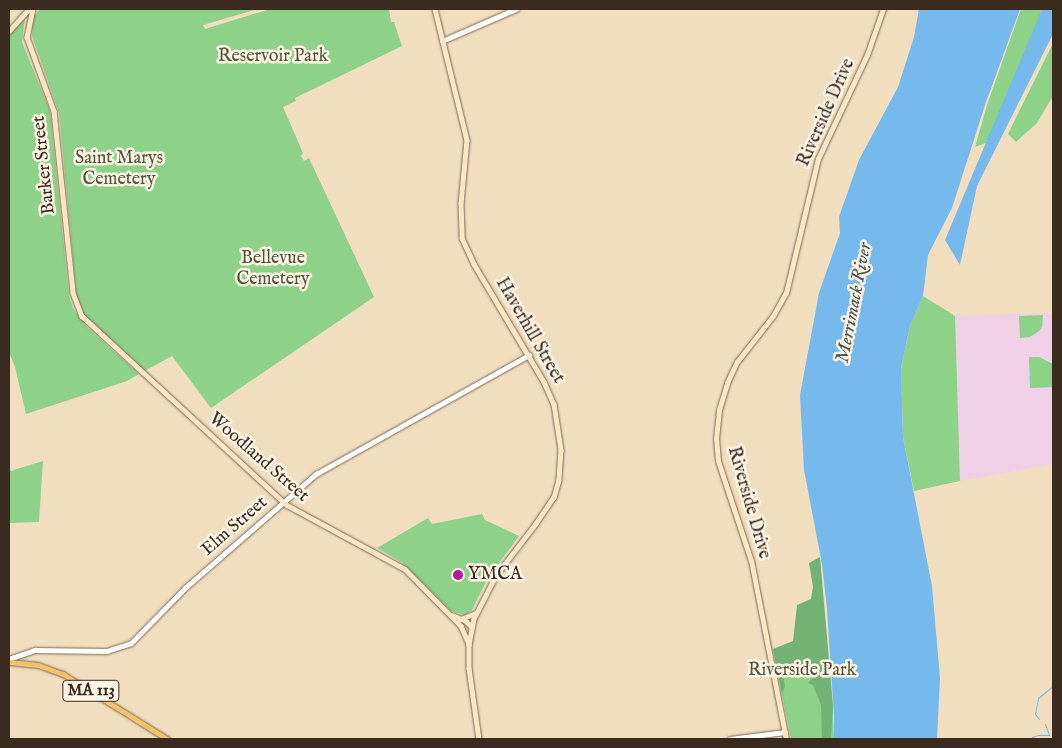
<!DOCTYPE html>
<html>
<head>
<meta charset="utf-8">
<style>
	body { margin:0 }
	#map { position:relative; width:1062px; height:748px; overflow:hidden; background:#f1debe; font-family:"IM FELL English",serif }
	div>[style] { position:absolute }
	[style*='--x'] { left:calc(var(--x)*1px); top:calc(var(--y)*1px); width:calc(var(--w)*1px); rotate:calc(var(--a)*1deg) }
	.built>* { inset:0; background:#efd0e7 }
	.green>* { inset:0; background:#8ed189 }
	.forest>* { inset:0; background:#72b375 }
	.water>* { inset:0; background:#76b9ec }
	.stream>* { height:1px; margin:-0.5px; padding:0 0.5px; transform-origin:0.5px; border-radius:0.5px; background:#76b9ec }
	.roads { filter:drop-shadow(0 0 1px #7b6956) drop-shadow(0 0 1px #7b6956) }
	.tertiary>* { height:4.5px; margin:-2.25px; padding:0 2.25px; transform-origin:2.25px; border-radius:2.25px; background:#fff }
	.secondary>* { height:4.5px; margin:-2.25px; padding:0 2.25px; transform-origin:2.25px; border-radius:2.25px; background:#fbe6c4 }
	.primary>* { height:5px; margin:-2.5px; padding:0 2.5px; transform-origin:2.5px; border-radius:2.5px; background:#f5c16b }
	.dots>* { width:14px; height:14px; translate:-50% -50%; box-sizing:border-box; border:2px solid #fcf5e5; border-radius:50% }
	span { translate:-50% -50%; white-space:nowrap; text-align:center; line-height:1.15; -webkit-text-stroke:5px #fcf5e5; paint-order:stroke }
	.shield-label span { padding:1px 4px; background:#fcf5e5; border:1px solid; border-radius:4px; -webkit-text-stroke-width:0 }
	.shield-label { font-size:16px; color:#3b2a1e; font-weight:700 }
	.park-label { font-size:18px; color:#505439 }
	.street-label { font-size:18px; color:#3b2a1e }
	.poi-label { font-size:18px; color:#3b2a1e }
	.left { translate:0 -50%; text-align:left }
	.water-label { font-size:19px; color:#4d555c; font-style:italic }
	.frame { position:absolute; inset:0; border:10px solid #3b2a1e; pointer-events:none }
</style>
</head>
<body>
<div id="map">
	<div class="built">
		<i style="clip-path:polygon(1053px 313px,1053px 464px,960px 481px,955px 316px)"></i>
	</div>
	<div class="green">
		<i style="clip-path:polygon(40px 9px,258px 9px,203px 25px,205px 29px,270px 9px,389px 9px,391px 22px,394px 22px,402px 46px,295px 98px,296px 101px,283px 107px,303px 153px,301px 156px,304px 161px,309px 158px,374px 297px,211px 408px,172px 356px,144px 371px,85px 316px,77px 299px,59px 113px,32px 36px,33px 17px)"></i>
		<i style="clip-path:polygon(1021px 9px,1053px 9px,999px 138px,975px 147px,987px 105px)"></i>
		<i style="clip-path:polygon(25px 17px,22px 42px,50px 111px,69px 296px,73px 308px,86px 326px,139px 374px,127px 381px,26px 414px,15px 367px,9px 352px,9px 33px)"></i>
		<i style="clip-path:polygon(1053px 43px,1053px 96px,1037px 123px,1016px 142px,1008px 134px)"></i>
		<i style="clip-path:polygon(923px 296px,955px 316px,960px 481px,914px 491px,903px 437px,901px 368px,910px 326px)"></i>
		<i style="clip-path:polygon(1043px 315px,1042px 327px,1039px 331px,1030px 337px,1020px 338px,1019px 316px)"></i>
		<i style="clip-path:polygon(1029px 357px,1039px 357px,1053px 364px,1053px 387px,1030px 388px)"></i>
		<i style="clip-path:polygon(43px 461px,39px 522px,9px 523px,9px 468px,11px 471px)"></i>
		<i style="clip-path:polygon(482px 514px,485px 520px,519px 536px,488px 578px,472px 610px,465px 615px,451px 611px,401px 562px,377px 548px,428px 518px,432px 524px)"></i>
		<i style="clip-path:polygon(822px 636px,833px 709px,833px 739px,791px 739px,773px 649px)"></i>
	</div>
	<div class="forest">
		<i style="clip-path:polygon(820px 557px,833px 705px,831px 739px,822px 739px,821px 705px,813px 685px,808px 683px,814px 677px,814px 668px,811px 665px,790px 669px,783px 675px,785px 686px,782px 694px,773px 649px,793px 641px,797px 605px,811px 599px,813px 587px,809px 563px)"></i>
	</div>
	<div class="water">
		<i style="clip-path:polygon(919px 9px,1020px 9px,985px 105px,952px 208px,928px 255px,923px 296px,910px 326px,901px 368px,903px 437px,932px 586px,940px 678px,937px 739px,833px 739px,834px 716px,827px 609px,822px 564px,804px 470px,800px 395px,819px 293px,840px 233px,839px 217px,859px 160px,898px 87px,914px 37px)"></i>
		<i style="clip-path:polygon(1042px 9px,1053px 9px,1053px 34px,977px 186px,960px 265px,945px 240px)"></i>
	</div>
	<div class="stream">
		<i style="--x:1039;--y:719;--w:6;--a:-129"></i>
		<i style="--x:1035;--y:714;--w:16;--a:-79"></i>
		<i style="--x:1038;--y:698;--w:19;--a:-39"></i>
		<i style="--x:1033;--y:739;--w:2;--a:-117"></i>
		<i style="--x:1032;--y:737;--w:6;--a:-18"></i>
		<i style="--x:1038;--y:735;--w:11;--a:0"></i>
		<i style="--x:1049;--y:735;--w:12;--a:-110"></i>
	</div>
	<div class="roads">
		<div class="tertiary">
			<i style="--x:442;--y:41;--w:81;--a:-23.4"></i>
			<i style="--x:9;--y:659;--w:28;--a:-19"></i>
			<i style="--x:35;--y:650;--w:72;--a:0.8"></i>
			<i style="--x:107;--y:651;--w:25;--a:-18"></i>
			<i style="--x:131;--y:643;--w:77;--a:-45.5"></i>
			<i style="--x:185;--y:588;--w:174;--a:-41"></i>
			<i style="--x:316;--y:474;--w:244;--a:-29.2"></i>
			<i style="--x:730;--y:739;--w:55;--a:-7.3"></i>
		</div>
		<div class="secondary">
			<i style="--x:33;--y:9;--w:29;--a:102"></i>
			<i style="--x:27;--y:37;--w:79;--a:70"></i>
			<i style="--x:54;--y:111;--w:183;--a:84"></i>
			<i style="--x:73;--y:293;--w:25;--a:69"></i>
			<i style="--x:82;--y:316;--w:279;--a:42.7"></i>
			<i style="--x:287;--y:505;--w:134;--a:28.5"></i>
			<i style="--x:405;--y:569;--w:80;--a:45.5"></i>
			<i style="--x:461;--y:626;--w:20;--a:66"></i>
			<i style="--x:435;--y:9;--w:135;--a:76.3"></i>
			<i style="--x:467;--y:140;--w:63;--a:95.4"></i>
			<i style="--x:461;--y:203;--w:35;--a:88"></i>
			<i style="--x:462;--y:238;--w:29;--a:65"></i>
			<i style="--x:474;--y:264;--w:137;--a:59.3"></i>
			<i style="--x:544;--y:382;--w:24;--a:66"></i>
			<i style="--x:554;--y:404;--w:47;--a:81.3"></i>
			<i style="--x:561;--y:450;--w:30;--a:94"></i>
			<i style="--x:559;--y:480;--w:18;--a:106"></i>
			<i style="--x:554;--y:497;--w:32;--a:124"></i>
			<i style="--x:536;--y:524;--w:66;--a:127.6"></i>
			<i style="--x:496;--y:576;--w:48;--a:117.1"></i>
			<i style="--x:474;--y:619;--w:26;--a:101"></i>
			<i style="--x:469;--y:645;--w:23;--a:90"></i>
			<i style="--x:469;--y:668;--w:72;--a:82"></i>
			<i style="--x:9;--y:31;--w:30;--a:-48"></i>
			<i style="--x:452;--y:615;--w:15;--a:23"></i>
			<i style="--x:466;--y:621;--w:8;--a:45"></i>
			<i style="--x:461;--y:619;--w:16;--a:-22"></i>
			<i style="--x:786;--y:739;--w:181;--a:-101.1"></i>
			<i style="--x:751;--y:561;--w:105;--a:-108.3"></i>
			<i style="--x:718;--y:461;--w:22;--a:-95"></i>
			<i style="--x:716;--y:439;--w:29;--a:-84"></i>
			<i style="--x:719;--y:410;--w:28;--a:-73"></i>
			<i style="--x:727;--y:383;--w:23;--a:-65"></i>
			<i style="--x:737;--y:362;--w:58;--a:-52"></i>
			<i style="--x:773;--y:316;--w:26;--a:-61"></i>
			<i style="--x:786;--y:293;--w:138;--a:-76.6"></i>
			<i style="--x:818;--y:159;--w:115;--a:-64.8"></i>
			<i style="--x:867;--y:55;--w:49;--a:-70.8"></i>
		</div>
		<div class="primary">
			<i style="--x:9;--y:662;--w:29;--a:6"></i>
			<i style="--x:38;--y:665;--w:27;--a:20"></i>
			<i style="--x:63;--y:674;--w:123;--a:32"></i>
		</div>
	</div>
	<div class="dots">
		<i style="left:458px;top:575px;background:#b5179e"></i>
	</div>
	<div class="shield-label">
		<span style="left:91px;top:691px">MA 113</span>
	</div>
	<div class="park-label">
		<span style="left:273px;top:57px">Reservoir Park</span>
		<span style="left:119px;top:170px">Saint Marys<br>Cemetery</span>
		<span style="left:273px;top:270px">Bellevue<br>Cemetery</span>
		<span style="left:802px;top:671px">Riverside Park</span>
	</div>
	<div class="street-label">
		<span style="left:827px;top:113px;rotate:-66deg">Riverside Drive</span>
		<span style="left:45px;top:165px;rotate:-96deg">Barker Street</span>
		<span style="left:529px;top:331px;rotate:60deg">Haverhill Street</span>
		<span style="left:258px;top:458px;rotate:41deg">Woodland Street</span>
		<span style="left:748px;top:503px;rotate:74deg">Riverside Drive</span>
		<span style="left:235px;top:527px;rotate:-41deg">Elm Street</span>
	</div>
	<div class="poi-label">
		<span class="left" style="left:468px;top:575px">YMCA</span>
	</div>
	<div class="water-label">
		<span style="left:855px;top:303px;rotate:-79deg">Merrimack River</span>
	</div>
	<div class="frame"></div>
</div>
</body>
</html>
